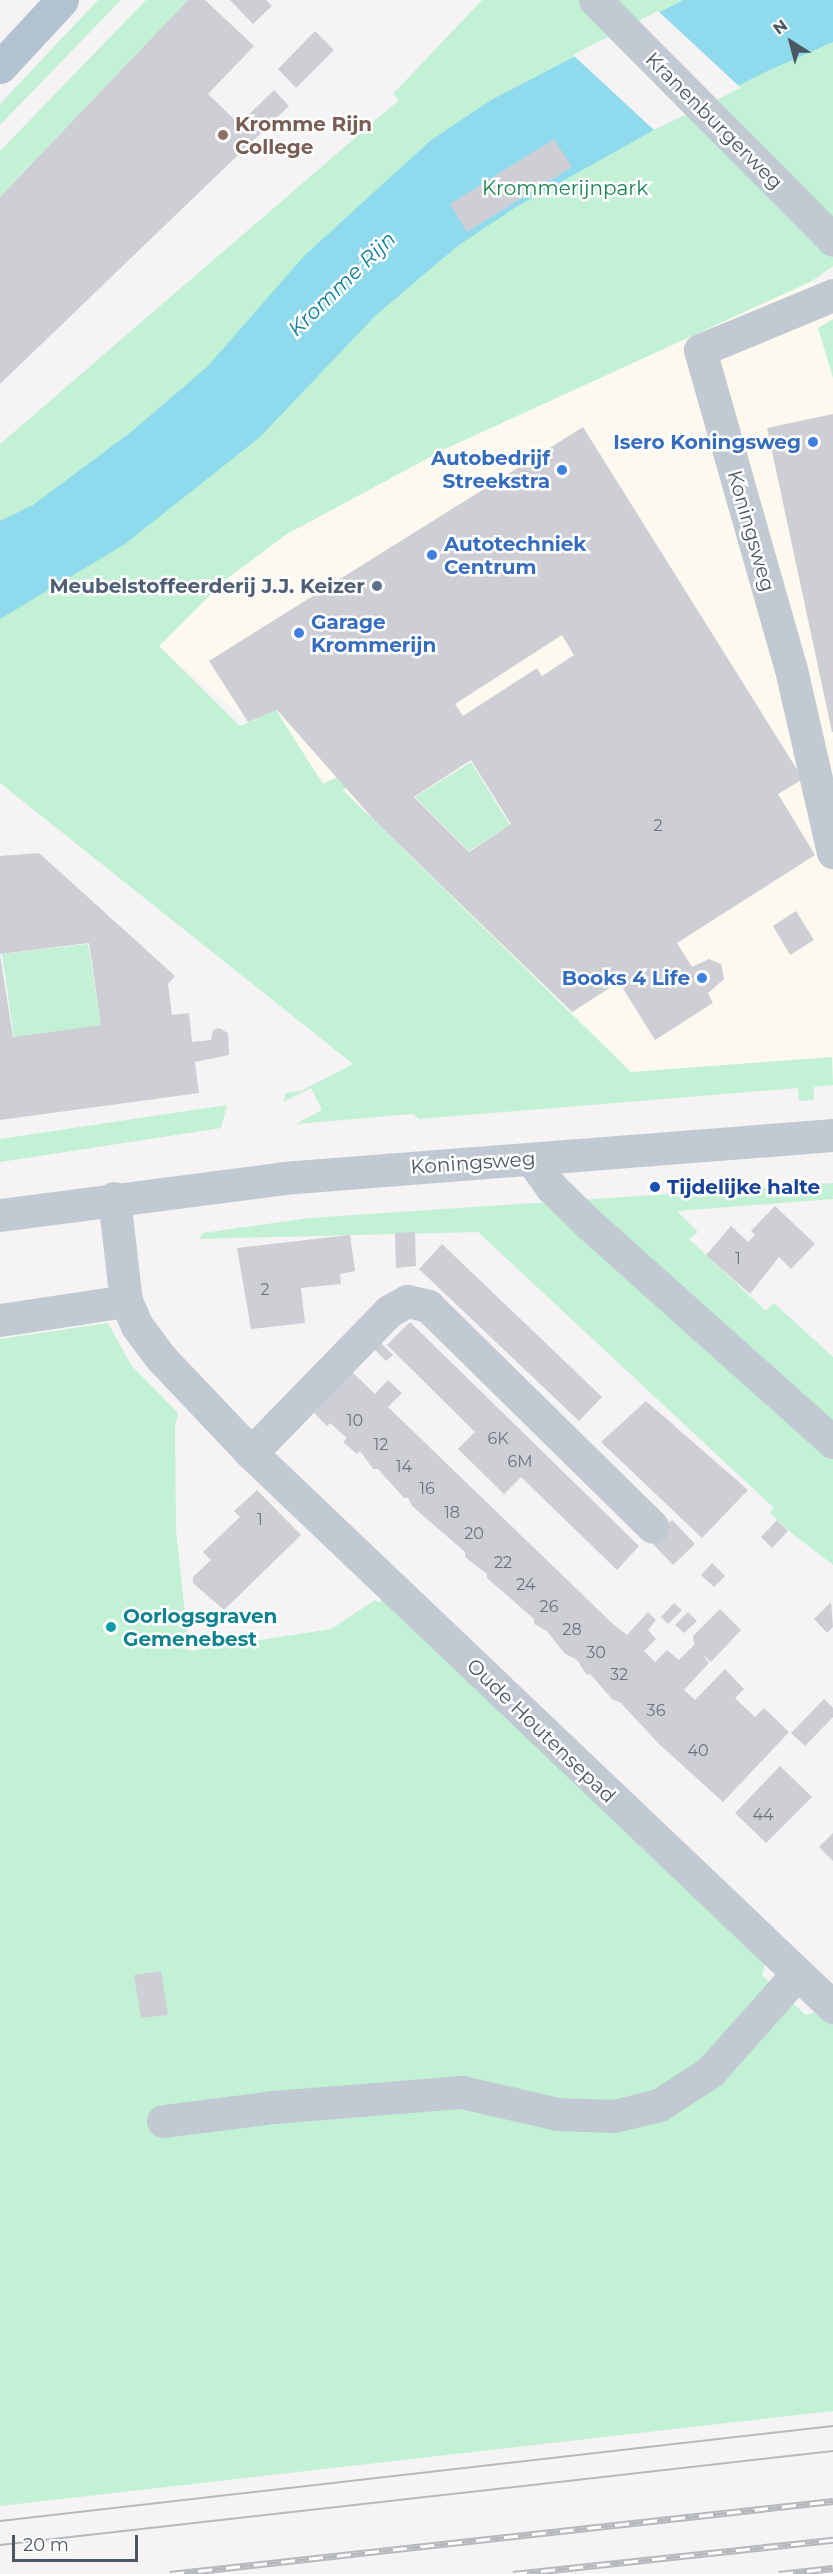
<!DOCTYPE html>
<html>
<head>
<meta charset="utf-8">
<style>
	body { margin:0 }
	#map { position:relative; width:833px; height:2574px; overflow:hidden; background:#f5f3f3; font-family:Montserrat,sans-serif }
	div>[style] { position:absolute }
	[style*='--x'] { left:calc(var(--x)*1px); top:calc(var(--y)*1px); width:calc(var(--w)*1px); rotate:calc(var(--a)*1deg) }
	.commercial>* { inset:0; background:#fdf9ef }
	.green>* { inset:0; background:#c3f1d5 }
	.water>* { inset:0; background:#90daee }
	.pier>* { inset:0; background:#f5f3f3 }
	.building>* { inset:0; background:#cdcfd5 }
	.minor>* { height:33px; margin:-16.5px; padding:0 16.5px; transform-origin:16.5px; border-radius:16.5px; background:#c1cad2 }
	.major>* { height:33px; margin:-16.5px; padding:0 16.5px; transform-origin:16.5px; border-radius:16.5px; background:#b3c2d1 }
	.tram>* { height:1.5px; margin:-0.75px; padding:0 0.75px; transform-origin:0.75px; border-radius:0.75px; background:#b5b8bd }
	.rail>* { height:7px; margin-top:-3.5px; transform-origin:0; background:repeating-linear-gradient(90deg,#fff 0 14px,#b5b8bd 0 28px); box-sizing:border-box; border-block:2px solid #b5b8bd }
	.dots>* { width:16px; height:16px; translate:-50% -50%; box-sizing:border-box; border:3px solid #fff; border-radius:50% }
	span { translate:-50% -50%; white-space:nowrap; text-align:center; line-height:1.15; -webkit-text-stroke:5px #fff; paint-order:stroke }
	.number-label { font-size:16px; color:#6b747e }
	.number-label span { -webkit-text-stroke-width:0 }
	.street-label { font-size:20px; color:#4a5661 }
	.education-label { font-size:20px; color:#785e54; font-weight:700 }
	.left { translate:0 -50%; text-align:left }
	.park-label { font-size:20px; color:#17864f }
	.shop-label { font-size:20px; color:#366cbe; font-weight:700 }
	.right { translate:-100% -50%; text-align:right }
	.service-label { font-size:20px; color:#4e5e75; font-weight:700 }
	.transit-label { font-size:20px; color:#164399; font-weight:700 }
	.culture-label { font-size:20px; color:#0d838f; font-weight:700 }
	.water-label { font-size:21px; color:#0c7c9b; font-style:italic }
	.north { position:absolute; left:761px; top:12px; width:60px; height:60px; -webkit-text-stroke:4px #fff; paint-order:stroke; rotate:324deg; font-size:16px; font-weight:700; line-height:24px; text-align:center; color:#4a5661 }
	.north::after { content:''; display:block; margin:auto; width:21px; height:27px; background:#4a5661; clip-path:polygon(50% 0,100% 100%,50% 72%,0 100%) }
	.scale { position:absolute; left:12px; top:2535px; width:126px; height:27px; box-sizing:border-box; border:3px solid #4a5661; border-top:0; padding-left:8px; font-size:18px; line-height:21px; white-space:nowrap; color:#4a5661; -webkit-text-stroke:4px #fff; paint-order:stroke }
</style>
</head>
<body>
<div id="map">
	<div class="commercial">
		<i style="clip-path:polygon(812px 281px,833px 306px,833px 1082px,651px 1092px,375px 821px,158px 648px,225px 580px,287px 534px,457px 443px)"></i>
	</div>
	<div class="green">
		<i style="clip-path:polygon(98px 0,121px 0,0 125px,0 104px)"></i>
		<i style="clip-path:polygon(146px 0,188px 0,0 197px,0 151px)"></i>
		<i style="clip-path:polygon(482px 0,833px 0,833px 266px,812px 281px,445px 449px,287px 534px,225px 580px,159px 646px,240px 726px,276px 710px,323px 784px,339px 776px,346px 788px,343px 790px,631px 1072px,832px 1057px,833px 1085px,814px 1087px,814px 1100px,799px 1101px,798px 1088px,419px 1119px,413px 1114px,296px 1124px,322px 1110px,311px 1088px,283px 1102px,286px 1093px,301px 1091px,353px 1064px,0 783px,0 444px,399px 100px,393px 94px)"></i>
		<i style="clip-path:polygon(833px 319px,833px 378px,818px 328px)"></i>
		<i style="clip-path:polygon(471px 762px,510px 825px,469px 851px,415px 797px)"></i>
		<i style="clip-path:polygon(88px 944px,101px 1025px,14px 1037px,2px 954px)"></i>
		<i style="clip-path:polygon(227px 1105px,221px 1128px,0 1162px,0 1139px)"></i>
		<i style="clip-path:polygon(833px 1183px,833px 1199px,677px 1211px,698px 1232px,689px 1239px,766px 1311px,774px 1303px,833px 1357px,833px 1565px,789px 1531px,770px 1513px,774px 1508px,478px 1232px,199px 1239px,203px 1233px,309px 1218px)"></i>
		<i style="clip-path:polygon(108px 1323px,131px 1365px,178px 1413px,175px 1428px,176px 1530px,189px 1651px,331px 1629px,375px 1600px,379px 1603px,386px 1596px,766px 1961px,762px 1975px,806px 2015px,819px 2011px,833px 2024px,833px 2411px,0 2506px,0 1339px)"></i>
	</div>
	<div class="water">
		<i style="clip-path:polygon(683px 0,833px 0,833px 42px,761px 74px,654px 130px,516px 207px,459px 245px,376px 315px,260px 437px,125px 544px,0 619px,0 521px,33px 505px,131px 432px,207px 367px,304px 256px,430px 141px,491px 100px)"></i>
	</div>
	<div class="pier">
		<i style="clip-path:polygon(658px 11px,741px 88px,654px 130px,573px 55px)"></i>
	</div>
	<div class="building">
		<i style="clip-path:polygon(188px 0,205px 0,254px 46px,208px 94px,239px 124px,274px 90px,289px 106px,0 384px,0 197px)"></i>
		<i style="clip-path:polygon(230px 0,266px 0,272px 6px,253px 24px)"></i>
		<i style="clip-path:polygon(315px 31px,334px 50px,296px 88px,278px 69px)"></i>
		<i style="clip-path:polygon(554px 139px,572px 167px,467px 232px,450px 204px)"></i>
		<i style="clip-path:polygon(833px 414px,833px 732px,832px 732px,767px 428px)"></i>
		<i style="clip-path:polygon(evenodd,583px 427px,803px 779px,778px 794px,815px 855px,677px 943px,692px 967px,709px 959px,721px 964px,724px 979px,708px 993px,713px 1003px,655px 1040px,619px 982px,572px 1012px,375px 821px,277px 710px,248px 722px,209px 661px,583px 427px,562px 635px,574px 655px,542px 676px,537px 668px,463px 716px,455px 704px,562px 635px,583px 427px,471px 760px,511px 824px,469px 852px,414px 797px,471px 760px)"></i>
		<i style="clip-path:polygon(39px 853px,175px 976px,168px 984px,172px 1015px,189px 1013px,192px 1042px,211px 1040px,213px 1030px,219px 1028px,228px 1033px,229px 1055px,195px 1062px,199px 1093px,0 1120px,0 955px,13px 1037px,101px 1025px,89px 943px,0 954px,0 856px)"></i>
		<i style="clip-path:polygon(796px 911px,814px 940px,790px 955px,773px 926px)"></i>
		<i style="clip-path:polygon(775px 1206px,815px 1244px,791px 1269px,779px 1257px,750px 1294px,706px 1255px,731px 1226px,748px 1242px,755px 1235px,751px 1231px)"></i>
		<i style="clip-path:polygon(415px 1232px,416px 1266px,396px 1268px,395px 1233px)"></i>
		<i style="clip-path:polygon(350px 1235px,355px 1271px,340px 1274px,341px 1284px,301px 1288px,305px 1323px,251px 1329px,237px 1248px)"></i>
		<i style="clip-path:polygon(442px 1244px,602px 1397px,579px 1421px,419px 1269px)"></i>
		<i style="clip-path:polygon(410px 1322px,639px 1546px,617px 1570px,521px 1477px,504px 1494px,458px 1449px,475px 1432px,387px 1345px)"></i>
		<i style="clip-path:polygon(378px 1340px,393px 1355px,386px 1361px,371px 1346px)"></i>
		<i style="clip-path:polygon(349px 1369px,375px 1394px,388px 1380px,402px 1393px,388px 1407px,614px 1625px,627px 1635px,648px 1612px,656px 1620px,648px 1630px,656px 1639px,644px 1651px,655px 1662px,667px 1650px,679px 1660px,694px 1645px,693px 1636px,720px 1609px,741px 1630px,711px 1662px,702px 1654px,709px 1663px,684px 1690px,695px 1700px,725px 1669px,744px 1689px,735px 1698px,755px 1717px,764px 1708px,789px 1732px,723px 1802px,659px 1744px,620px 1702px,613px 1700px,590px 1674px,587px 1675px,577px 1660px,564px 1653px,547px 1631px,534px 1624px,534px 1619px,487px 1578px,487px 1574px,465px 1557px,465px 1552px,412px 1506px,408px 1498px,404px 1498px,378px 1469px,373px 1469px,360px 1451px,357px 1454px,343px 1442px,347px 1438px,330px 1423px,327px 1426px,314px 1413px,317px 1410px,313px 1406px)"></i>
		<i style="clip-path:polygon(646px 1401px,748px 1490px,702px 1538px,601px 1442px)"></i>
		<i style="clip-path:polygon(257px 1490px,301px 1535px,224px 1610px,193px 1583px,193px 1577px,211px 1560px,203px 1552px,240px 1517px,234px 1511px)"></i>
		<i style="clip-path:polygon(672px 1520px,695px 1544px,673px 1565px,650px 1541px)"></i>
		<i style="clip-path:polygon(777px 1520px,788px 1531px,772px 1548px,761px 1537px)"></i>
		<i style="clip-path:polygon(712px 1563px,725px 1576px,714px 1587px,701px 1575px)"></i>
		<i style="clip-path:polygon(831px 1602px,833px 1627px,827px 1633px,814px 1619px)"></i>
		<i style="clip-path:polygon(674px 1603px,682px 1610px,668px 1624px,661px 1617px)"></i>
		<i style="clip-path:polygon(688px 1612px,697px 1621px,684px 1633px,675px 1625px)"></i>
		<i style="clip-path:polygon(824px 1699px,833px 1708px,833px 1717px,805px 1746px,791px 1733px)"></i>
		<i style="clip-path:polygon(780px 1766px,812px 1797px,766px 1843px,735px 1813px)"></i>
		<i style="clip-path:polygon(833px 1833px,833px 1861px,819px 1847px)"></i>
		<i style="clip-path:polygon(161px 1971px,168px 2015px,141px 2018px,134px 1975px)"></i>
	</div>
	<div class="minor">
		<i style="--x:595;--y:0;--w:338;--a:45.2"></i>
		<i style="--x:833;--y:295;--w:144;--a:157.5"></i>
		<i style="--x:700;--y:350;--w:328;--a:74.1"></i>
		<i style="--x:790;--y:665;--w:192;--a:77.1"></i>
		<i style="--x:531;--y:1159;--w:34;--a:54"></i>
		<i style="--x:551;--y:1187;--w:53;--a:44.2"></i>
		<i style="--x:589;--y:1224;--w:327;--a:41.8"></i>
		<i style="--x:114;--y:1198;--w:104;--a:83.4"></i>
		<i style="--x:126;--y:1301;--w:27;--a:66"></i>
		<i style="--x:137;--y:1326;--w:40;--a:53"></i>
		<i style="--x:161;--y:1358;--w:131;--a:46.5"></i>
		<i style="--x:251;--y:1453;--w:804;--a:43.59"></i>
		<i style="--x:0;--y:1215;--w:285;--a:-7.4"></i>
		<i style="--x:283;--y:1178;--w:552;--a:-4.47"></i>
		<i style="--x:0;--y:1320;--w:127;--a:-8.6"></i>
		<i style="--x:251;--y:1453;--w:198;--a:-45.8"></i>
		<i style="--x:389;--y:1311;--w:21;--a:-29"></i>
		<i style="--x:407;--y:1301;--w:22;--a:13"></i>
		<i style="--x:428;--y:1306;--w:315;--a:44.5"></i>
		<i style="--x:163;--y:2121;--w:112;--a:-7.2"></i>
		<i style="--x:274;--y:2107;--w:189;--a:-4.6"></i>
		<i style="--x:462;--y:2092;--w:98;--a:13"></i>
		<i style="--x:557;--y:2114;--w:57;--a:2"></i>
		<i style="--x:614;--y:2116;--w:46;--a:-13.7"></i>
		<i style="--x:659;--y:2105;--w:61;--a:-32.9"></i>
		<i style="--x:710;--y:2072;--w:131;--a:-48.4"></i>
	</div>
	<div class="major">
		<i style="--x:0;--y:67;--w:91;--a:-47.2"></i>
	</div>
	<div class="tram">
		<i style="--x:0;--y:2521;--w:838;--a:-6.51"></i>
		<i style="--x:0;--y:2545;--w:838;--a:-6.44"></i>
	</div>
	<div class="rail">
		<i style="--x:170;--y:2574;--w:667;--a:-6.28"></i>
		<i style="--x:513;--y:2574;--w:322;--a:-6.1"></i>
		<i style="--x:779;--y:2574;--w:54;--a:-6.3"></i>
	</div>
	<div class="dots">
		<i style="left:223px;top:135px;background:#8d6e63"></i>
		<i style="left:813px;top:442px;background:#3f7fe0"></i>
		<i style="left:562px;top:470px;background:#3f7fe0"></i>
		<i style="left:432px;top:555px;background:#3f7fe0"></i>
		<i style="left:377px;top:586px;background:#5c6f8a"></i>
		<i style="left:299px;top:633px;background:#3f7fe0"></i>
		<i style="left:702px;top:978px;background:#3f7fe0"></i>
		<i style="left:655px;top:1187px;background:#1a4fb4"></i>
		<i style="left:111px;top:1627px;background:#0f9aa8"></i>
	</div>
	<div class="number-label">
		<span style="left:658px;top:826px">2</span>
		<span style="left:738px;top:1259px">1</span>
		<span style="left:265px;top:1290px">2</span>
		<span style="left:355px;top:1421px">10</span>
		<span style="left:498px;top:1439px">6K</span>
		<span style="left:381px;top:1445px">12</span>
		<span style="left:520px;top:1462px">6M</span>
		<span style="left:404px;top:1467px">14</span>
		<span style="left:427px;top:1489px">16</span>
		<span style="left:452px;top:1513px">18</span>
		<span style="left:260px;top:1520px">1</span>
		<span style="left:474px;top:1534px">20</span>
		<span style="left:503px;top:1563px">22</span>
		<span style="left:526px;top:1585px">24</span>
		<span style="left:549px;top:1607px">26</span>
		<span style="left:572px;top:1630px">28</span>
		<span style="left:596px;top:1653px">30</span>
		<span style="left:619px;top:1675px">32</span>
		<span style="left:656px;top:1711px">36</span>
		<span style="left:698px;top:1751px">40</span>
		<span style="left:763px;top:1815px">44</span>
	</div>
	<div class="street-label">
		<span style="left:714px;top:121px;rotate:45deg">Kranenburgerweg</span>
		<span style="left:751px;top:531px;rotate:74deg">Koningsweg</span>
		<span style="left:473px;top:1163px;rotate:-4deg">Koningsweg</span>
		<span style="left:541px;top:1731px;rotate:44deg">Oude Houtensepad</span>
	</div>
	<div class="education-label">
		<span class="left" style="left:235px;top:136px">Kromme Rijn<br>College</span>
	</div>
	<div class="park-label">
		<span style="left:565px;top:188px">Krommerijnpark</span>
	</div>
	<div class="shop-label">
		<span class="right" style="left:801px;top:442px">Isero Koningsweg</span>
		<span class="right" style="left:550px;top:470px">Autobedrijf<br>Streekstra</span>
		<span class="left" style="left:444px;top:556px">Autotechniek<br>Centrum</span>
		<span class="left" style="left:311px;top:634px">Garage<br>Krommerijn</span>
		<span class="right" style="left:690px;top:978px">Books 4 Life</span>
	</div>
	<div class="service-label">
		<span class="right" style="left:365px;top:586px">Meubelstoffeerderij J.J. Keizer</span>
	</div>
	<div class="transit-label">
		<span class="left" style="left:667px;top:1187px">Tijdelijke halte</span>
	</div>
	<div class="culture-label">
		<span class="left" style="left:123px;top:1628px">Oorlogsgraven<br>Gemenebest</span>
	</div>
	<div class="water-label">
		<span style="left:342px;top:284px;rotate:-44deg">Kromme Rijn</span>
	</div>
	<div class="north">N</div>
	<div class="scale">20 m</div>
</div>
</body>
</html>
